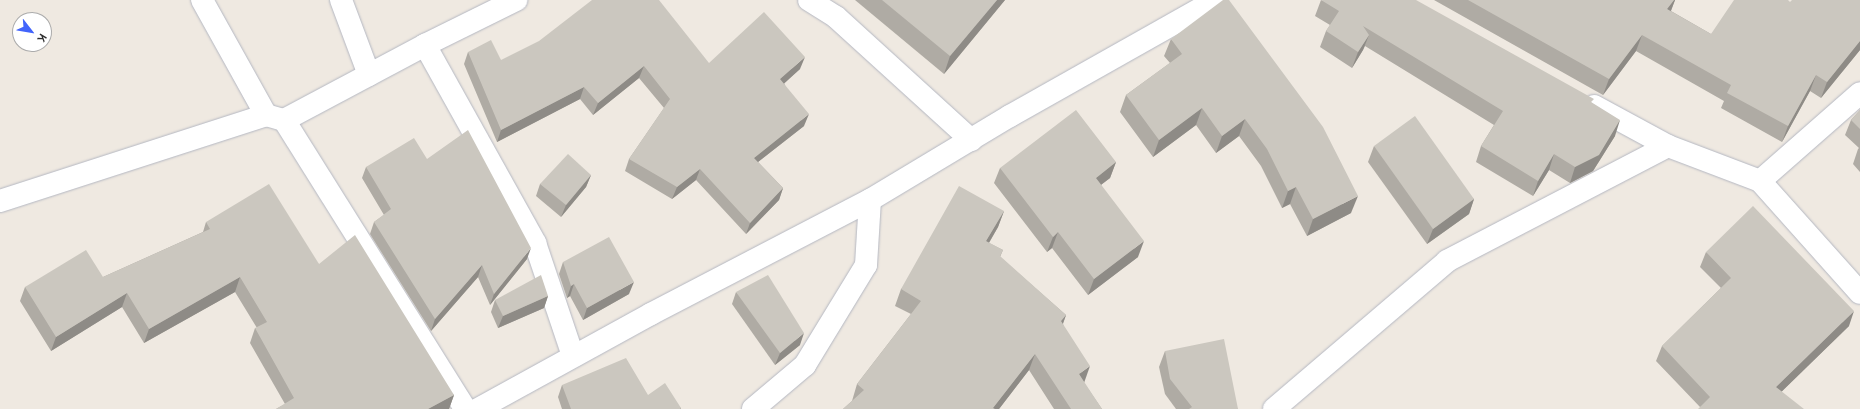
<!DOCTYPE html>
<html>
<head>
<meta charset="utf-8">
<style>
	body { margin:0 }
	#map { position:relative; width:1860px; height:409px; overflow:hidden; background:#efe9e1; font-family:Overpass,sans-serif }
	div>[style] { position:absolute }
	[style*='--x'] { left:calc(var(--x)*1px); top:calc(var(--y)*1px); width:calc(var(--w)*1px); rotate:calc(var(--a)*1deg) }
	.roads { filter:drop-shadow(0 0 1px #b4b7c1) drop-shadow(0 0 1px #b4b7c1) }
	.minor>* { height:22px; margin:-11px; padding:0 11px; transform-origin:11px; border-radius:11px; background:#fff }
	.wall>* { inset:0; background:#afaba4 }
	.shaded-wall>* { inset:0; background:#8e8b86 }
	.building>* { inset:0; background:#cbc7bf }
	span { translate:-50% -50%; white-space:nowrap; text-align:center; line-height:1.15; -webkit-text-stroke:4px #fff; paint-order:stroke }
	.north { position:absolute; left:12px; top:12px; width:40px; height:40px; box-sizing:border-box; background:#fff; border:1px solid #ababab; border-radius:50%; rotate:121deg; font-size:11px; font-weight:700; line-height:16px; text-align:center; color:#2e2e2e }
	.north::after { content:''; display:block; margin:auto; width:14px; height:18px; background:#4264fb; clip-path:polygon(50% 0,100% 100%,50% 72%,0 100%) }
</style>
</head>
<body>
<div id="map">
	<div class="roads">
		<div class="minor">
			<i style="--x:202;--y:0;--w:132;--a:60.9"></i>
			<i style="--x:341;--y:0;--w:80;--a:69.5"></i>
			<i style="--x:809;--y:0;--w:32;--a:32"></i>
			<i style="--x:836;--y:17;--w:183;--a:42.3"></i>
			<i style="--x:425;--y:45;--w:227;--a:60.9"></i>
			<i style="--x:535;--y:243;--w:119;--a:71.4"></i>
			<i style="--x:1594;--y:106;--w:84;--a:28.4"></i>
			<i style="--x:1668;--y:146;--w:98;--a:20.8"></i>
			<i style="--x:1760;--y:181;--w:150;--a:48.2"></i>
			<i style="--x:284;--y:120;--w:160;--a:-28"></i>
			<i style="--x:425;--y:45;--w:102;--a:-26.3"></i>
			<i style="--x:1760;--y:181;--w:133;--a:-41.3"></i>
			<i style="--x:0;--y:201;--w:280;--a:-17.9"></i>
			<i style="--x:266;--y:115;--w:19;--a:16"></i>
			<i style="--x:284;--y:120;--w:341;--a:57.9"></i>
			<i style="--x:478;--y:409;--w:197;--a:-28.8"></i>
			<i style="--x:651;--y:314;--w:247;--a:-27.5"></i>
			<i style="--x:870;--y:200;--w:163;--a:-31"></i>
			<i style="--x:1010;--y:116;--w:236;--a:-29.4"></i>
			<i style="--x:753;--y:409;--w:68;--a:-40.2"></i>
			<i style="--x:805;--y:365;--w:117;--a:-58.6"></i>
			<i style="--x:866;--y:265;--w:65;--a:-86.5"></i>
			<i style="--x:1274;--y:409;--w:228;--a:-40.5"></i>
			<i style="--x:1447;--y:261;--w:249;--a:-27.5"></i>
		</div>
	</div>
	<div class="wall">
		<i style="clip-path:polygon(855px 0,1005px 0,944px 74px)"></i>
		<i style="clip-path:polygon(1321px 0,1592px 103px,1615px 136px,1593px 171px,1570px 183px,1549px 170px,1533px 196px,1476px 162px,1481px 146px,1494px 125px,1365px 46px,1363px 50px,1352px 68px,1320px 47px,1326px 31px,1330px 25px,1315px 16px)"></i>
		<i style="clip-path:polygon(1434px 0,1675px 0,1671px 11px,1711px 34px,1790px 2px,1860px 0,1860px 50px,1821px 98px,1810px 91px,1782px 142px,1721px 108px,1724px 101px,1636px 51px,1603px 95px)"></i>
		<i style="clip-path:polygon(1171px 39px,1351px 213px,1307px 236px,1290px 204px,1282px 208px,1261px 166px,1239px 136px,1216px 153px,1196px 125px,1153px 157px,1120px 112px,1126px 95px,1170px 63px,1164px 56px)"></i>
		<i style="clip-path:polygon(468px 52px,501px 60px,709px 63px,800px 69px,784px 83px,804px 126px,758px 162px,783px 188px,779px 200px,746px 234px,696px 180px,672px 199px,625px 171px,629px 159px,664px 108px,639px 78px,593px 115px,580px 99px,497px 142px,464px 64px)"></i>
		<i style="clip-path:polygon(1860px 110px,1860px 172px,1853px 164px,1858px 149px,1859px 148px,1845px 135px,1851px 120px)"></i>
		<i style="clip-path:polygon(1374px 146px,1474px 199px,1469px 214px,1427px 244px,1368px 162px)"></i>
		<i style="clip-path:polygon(427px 159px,527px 259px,490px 305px,478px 277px,431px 331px,370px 234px,374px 222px,384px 215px,362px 178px,366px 167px)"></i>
		<i style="clip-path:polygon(1116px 162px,1110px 178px,1101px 185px,1138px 257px,1088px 295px,1052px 248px,1047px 252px,994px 183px,1000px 168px)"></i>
		<i style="clip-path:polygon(591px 175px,586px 187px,561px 217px,536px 196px,540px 184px)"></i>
		<i style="clip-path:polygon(1004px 211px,998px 227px,989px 243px,1003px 250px,1000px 257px,1066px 315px,1063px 324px,1084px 383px,1102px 409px,1054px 409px,1029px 370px,999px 409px,843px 409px,852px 401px,857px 384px,911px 314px,895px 306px,901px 289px)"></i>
		<i style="clip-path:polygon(206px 222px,319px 264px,454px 395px,449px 409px,276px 409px,285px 404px,250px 343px,255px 328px,257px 328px,235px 292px,144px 343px,122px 307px,51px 351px,20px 301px,25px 287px,103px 277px,203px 232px)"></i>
		<i style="clip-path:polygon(1706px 252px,1849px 326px,1782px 391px,1700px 407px,1656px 361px,1662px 346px,1721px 288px,1700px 267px)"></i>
		<i style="clip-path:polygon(563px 262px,629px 294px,583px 320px,570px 296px,567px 298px,559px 274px)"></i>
		<i style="clip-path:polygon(736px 292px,800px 345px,775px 365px,732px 304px)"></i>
		<i style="clip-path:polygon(548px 296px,544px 308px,498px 328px,491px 312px,495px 300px)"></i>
		<i style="clip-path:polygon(1165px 351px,1238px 409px,1176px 409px,1165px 394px,1159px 367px)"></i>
		<i style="clip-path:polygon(562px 385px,648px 395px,681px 408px,681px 409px,562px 409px,558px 397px)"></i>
	</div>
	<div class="shaded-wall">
		<i style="clip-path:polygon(997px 0,1005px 0,944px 74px,950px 56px)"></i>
		<i style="clip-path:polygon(1674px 0,1675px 0,1670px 13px,1667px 9px)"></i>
		<i style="clip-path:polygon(1369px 35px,1363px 50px,1352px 68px,1358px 52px)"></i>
		<i style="clip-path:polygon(1642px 35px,1636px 51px,1603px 95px,1609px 79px)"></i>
		<i style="clip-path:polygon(1860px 41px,1860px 50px,1821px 98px,1827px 82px)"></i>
		<i style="clip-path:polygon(805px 57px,800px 69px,776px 91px,780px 79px)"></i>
		<i style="clip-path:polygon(644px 66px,639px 78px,593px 115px,598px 103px)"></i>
		<i style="clip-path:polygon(1816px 75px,1810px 91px,1782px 142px,1788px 126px)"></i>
		<i style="clip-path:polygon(584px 87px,580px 99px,497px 142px,501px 130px)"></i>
		<i style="clip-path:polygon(1202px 108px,1196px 125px,1153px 157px,1159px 140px)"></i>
		<i style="clip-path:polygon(809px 114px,804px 126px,749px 169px,754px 158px)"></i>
		<i style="clip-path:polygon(1245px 119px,1239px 136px,1216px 153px,1222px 136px)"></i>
		<i style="clip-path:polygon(1620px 120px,1615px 136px,1593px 171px,1570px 183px,1575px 167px)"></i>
		<i style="clip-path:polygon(1554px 154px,1549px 170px,1533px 196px,1538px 181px)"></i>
		<i style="clip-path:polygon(1116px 162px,1110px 178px,1090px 193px,1096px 178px)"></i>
		<i style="clip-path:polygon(700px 169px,696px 180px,672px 199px,677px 187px)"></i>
		<i style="clip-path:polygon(591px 175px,586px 187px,561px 217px,566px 205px)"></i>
		<i style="clip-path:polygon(1296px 187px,1290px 204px,1282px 208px,1288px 191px)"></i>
		<i style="clip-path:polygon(783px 188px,779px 200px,746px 234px,750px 223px)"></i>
		<i style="clip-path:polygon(1358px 196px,1351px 213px,1307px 236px,1313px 219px)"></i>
		<i style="clip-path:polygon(1474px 199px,1469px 214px,1427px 244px,1433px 229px)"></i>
		<i style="clip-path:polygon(1004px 211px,998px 227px,980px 258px,986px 241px)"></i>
		<i style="clip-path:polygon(1058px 232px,1052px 248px,1047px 252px,1053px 237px)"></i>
		<i style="clip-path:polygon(1144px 241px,1138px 257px,1088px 295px,1094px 279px)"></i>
		<i style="clip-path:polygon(531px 248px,527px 259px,490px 305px,494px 294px)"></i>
		<i style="clip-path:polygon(482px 265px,478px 277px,431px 331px,435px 319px)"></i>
		<i style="clip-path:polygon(240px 277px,235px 292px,144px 343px,149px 329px)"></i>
		<i style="clip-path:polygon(634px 282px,629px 294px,583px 320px,587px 308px)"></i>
		<i style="clip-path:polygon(574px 284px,570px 296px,567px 298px,571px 286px)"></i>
		<i style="clip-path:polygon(127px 293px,122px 307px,51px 351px,56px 337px)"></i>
		<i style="clip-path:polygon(548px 296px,544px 308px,498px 328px,503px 316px)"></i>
		<i style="clip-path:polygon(1854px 311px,1849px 326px,1771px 402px,1776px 387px)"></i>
		<i style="clip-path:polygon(1066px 315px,1060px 331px,1061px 321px)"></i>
		<i style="clip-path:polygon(804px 333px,800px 345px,775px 365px,780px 353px)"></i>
		<i style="clip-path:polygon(1035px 354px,1029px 370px,999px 409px,992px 409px)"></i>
		<i style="clip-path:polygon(1090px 366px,1084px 383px,1079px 374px)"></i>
		<i style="clip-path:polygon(454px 395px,449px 409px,428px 409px)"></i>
	</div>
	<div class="building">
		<i style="clip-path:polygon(592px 0,659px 0,709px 63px,764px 12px,805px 57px,780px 79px,809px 114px,754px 158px,783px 188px,750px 223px,700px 169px,677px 187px,629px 159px,670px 99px,644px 66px,598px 103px,584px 87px,501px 130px,468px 52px,491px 40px,501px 60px,539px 41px)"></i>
		<i style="clip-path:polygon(882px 0,997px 0,950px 56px)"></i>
		<i style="clip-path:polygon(1223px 0,1229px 0,1323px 127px,1358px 196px,1313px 219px,1296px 187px,1288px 191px,1267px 149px,1245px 119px,1222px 136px,1202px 108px,1159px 140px,1126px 95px,1182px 54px,1171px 39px)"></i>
		<i style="clip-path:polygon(1321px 0,1416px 0,1594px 99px,1591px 102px,1620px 120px,1599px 155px,1575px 167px,1554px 154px,1538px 181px,1481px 146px,1503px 111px,1363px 26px,1369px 35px,1358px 52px,1326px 31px,1339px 11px)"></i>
		<i style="clip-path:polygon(1468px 0,1674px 0,1667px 9px,1711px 34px,1734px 0,1788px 0,1790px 2px,1792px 0,1860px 0,1860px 41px,1827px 82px,1816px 75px,1788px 126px,1727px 93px,1731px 85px,1642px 35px,1609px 79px)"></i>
		<i style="clip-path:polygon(1076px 110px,1116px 162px,1096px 178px,1144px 241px,1094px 279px,1058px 232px,1053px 237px,1000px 168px)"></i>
		<i style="clip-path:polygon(1860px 110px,1860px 129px,1851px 120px)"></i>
		<i style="clip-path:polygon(1415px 116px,1474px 199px,1433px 229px,1374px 146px)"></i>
		<i style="clip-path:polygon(468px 130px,531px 248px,494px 294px,482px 265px,435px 319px,374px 222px,391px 209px,366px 167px,414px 138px,427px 159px)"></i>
		<i style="clip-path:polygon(568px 154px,591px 175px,566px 205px,540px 184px)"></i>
		<i style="clip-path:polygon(269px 184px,319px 264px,355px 235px,454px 395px,428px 409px,276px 409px,294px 398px,255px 328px,267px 322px,240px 277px,149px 329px,127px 293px,56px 337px,25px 287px,86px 250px,103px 277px,210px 229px,206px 222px)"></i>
		<i style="clip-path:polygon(959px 186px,1004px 211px,986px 241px,1003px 250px,1000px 256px,1066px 315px,1061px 321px,1090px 366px,1079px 374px,1102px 409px,1071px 409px,1035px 354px,993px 408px,995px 409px,843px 409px,864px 390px,857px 384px,921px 301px,901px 289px)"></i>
		<i style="clip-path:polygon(1753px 206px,1854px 311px,1776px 387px,1804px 409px,1698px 409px,1710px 397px,1662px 346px,1731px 278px,1706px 252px)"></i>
		<i style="clip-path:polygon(609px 237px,634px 282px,587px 308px,574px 284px,571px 286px,563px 262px)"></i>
		<i style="clip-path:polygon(541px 275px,548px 296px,503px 316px,495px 300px)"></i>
		<i style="clip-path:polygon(768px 275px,804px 333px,780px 353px,736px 292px)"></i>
		<i style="clip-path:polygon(1224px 339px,1238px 409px,1189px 409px,1192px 407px,1170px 379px,1165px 351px)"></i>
		<i style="clip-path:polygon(626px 358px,648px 395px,665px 383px,681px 408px,680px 409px,571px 409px,562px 385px)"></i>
	</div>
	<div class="north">K</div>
</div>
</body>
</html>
